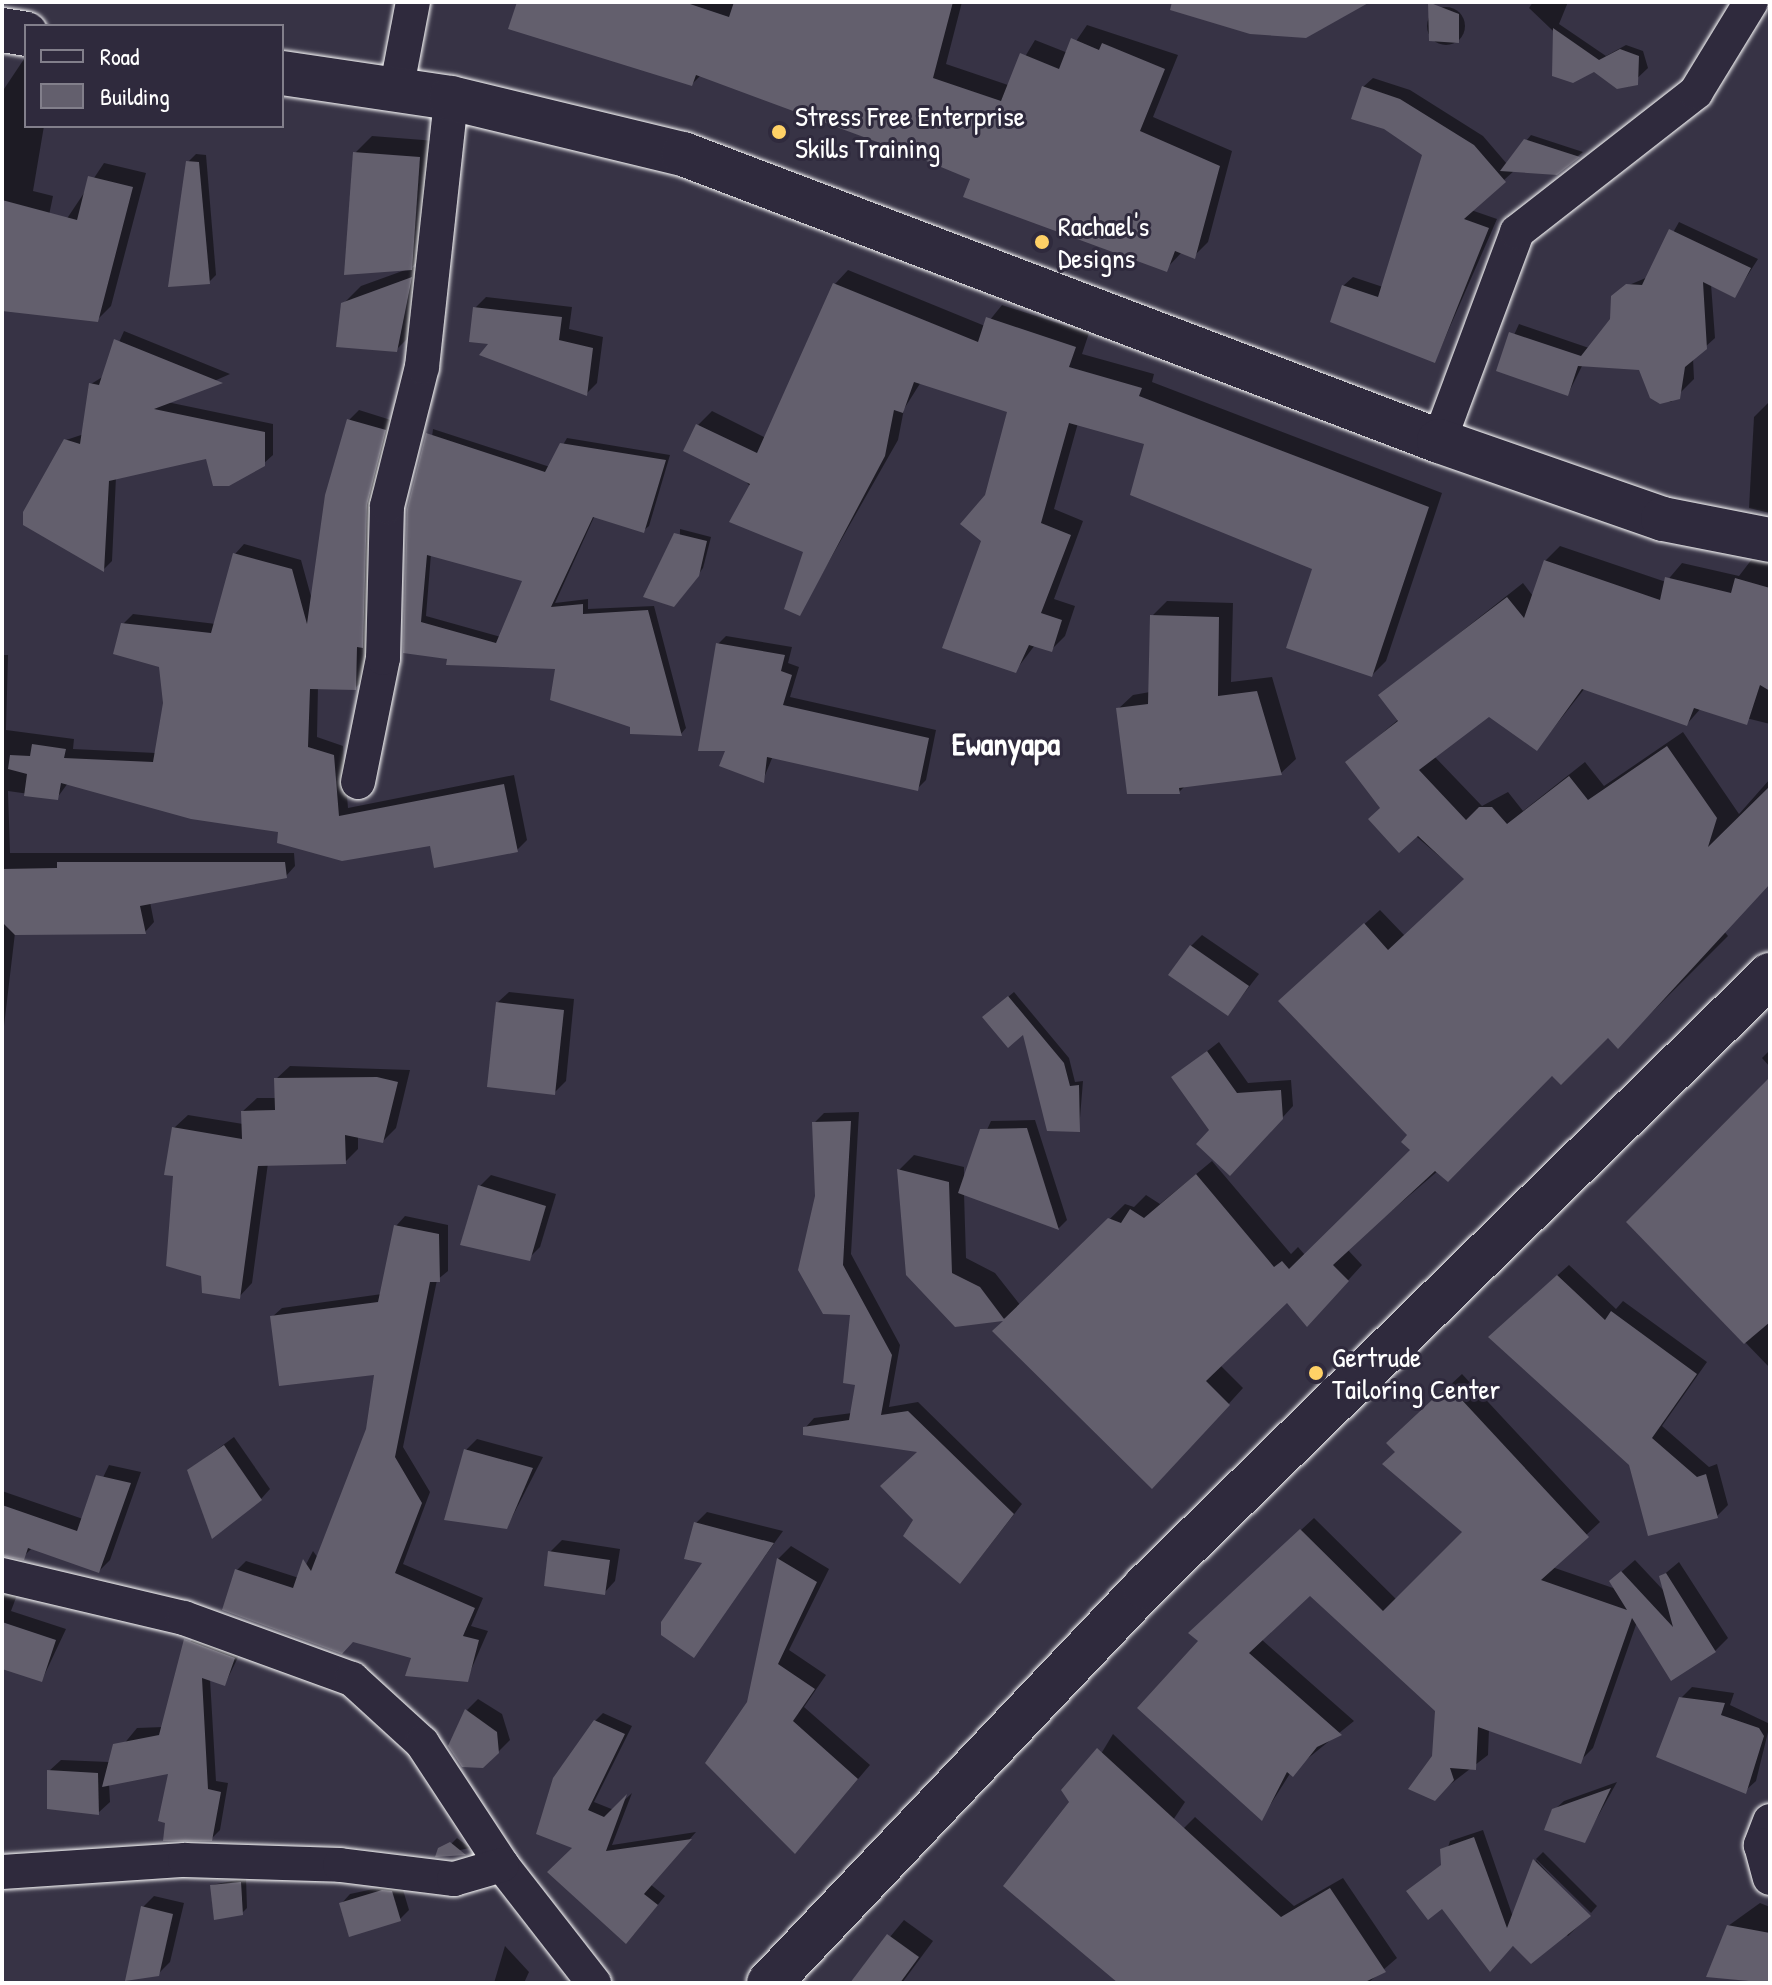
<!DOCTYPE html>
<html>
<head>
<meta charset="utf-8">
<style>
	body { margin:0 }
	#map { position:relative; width:1772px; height:1985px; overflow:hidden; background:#373345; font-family:"Patrick Hand",sans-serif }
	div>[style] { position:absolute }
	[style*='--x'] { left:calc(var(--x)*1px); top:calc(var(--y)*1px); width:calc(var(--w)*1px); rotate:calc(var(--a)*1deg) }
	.shadow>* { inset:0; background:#0007 }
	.round { border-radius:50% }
	.building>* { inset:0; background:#635f6d }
	.roads { filter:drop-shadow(0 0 2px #fff) drop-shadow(0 0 2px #fff) }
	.street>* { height:34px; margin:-17px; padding:0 17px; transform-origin:17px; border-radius:17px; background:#2f2a3d }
	.secondary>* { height:44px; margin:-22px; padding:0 22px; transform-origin:22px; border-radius:22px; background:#2f2a3d }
	.dots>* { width:22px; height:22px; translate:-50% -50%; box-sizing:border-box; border:4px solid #2f2a3d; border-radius:50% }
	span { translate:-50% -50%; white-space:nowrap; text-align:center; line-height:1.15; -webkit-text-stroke:6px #2f2a3d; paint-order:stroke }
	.poi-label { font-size:28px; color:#fff }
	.left { translate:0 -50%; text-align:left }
	.quarter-label { font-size:32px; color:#fff; font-weight:700 }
	.frame { position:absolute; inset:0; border:4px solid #fff; pointer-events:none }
	.legend { position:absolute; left:24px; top:24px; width:260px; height:104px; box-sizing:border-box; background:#2f2a3d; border:2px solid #827f8b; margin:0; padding:10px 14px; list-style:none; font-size:24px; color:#fff }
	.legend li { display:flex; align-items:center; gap:16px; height:40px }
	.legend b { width:40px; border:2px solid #827f8b }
</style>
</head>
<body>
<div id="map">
	<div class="shadow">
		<i style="clip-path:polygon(519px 2px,962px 2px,946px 64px,1008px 85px,1035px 40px,1068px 53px,1087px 25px,1178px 55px,1153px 117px,1232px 151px,1208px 242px,1194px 256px,1182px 252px,1166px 269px,973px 178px,701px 75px,692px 84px)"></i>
		<i style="clip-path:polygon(1533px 2px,1568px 2px,1559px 24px,1606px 56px,1626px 45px,1643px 51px,1648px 68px,1628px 87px,1594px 70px,1529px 8px)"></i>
		<i class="round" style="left:1427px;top:7px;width:38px;height:38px"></i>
		<i style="clip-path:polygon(26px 56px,26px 126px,44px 126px,33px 191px,53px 196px,40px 259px,104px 163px,146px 173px,111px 306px,97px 320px,5px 304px,2px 320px,2px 92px)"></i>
		<i style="clip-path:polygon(1373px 78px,1410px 90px,1483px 136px,1507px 164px,1531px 135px,1583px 152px,1557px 173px,1515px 170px,1471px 210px,1497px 219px,1435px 361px,1343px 286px,1353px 277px,1383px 287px,1424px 155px,1363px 87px)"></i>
		<i style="clip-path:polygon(372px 136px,436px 141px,429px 250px,411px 268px,428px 262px,413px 333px,396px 350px,343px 304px,361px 286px,408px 269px,355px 153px)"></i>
		<i style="clip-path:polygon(196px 154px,206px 155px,216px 275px,209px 282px,188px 162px)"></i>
		<i style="clip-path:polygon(1679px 222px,1758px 259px,1735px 295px,1711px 284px,1715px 338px,1693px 358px,1694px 379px,1671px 402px,1652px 396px,1640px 368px,1583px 364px,1568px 394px,1498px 370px,1519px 324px,1589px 348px,1612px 320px,1622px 288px,1648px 277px)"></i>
		<i style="clip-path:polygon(848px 270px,985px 326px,1002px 305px,1089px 333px,1082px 354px,1154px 374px,1152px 382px,1442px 493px,1386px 661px,1372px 675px,1315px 568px,1146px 443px,1078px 423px,1054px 509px,1083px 521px,1054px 599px,1075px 606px,1065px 636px,1051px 650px,1035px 645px,1016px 670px,983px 540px,1009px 411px,921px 382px,904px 409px,898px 440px,799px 614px,805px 551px,698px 425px,712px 411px,766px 438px,835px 284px)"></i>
		<i style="clip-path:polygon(486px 297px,572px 307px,569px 329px,603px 337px,597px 383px,586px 394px,492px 342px,475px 308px)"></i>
		<i style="clip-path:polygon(124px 331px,230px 374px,167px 402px,273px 424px,273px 455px,263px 464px,208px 457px,116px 477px,112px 561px,104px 569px,66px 440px,84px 434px,91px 384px,104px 376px)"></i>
		<i style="clip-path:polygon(1769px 402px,1770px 402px,1770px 513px,1749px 508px,1754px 417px)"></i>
		<i style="clip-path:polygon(359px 410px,394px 421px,365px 679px,355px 688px,318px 687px,317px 737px,343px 746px,348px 808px,514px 775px,527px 840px,517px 850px,280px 830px,68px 783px,57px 798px,8px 791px,10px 853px,294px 853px,295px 866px,286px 876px,150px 902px,154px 922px,145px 932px,15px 933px,2px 1043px,2px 655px,8px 655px,6px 730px,74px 739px,73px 749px,156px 753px,165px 704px,161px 665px,123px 624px,133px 614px,216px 624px,235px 554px,244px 544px,301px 560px,312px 600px,349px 420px)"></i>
		<i style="clip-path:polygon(evenodd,433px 429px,550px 467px,567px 438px,670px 455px,649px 526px,643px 531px,595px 515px,555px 603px,588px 599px,588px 609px,654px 606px,686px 728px,681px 734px,632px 725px,557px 667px,405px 651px,433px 429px,431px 554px,525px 580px,501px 637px,426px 616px,431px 554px)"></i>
		<i style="clip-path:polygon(680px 529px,711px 537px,703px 568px,679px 600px)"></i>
		<i style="clip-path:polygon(1560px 546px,1666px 582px,1682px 563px,1739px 576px,1762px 546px,1770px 547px,1770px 724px,1702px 707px,1687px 724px,1585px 688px,1537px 749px,1489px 715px,1434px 756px,1482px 806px,1508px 792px,1523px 811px,1585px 762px,1604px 786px,1683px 732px,1739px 814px,1770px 779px,1770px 881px,1722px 929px,1728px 936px,1618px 1046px,1608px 1035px,1552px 1073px,1347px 1249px,1362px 1265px,1322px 1309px,1287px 1300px,1220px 1365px,1243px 1388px,1167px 1472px,1008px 1318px,956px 1325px,899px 1170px,914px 1155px,964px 1167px,964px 1180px,991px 1121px,1035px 1120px,1067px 1220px,1059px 1228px,964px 1193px,966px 1258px,995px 1273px,1021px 1306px,1125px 1204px,1134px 1207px,1146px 1195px,1160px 1204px,1212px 1161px,1291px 1254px,1298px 1247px,1305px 1255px,1413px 1150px,1410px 1135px,1296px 986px,1380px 910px,1405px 936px,1466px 879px,1382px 807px,1348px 762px,1399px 719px,1381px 695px,1523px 583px,1533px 596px,1545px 561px)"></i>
		<i style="clip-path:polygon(1167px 601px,1233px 603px,1231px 682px,1272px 677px,1296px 759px,1281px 773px,1186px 785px,1179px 792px,1118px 709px,1133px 695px,1150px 692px,1152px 616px)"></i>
		<i style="clip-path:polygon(726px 636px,792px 647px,788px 663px,799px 667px,790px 697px,936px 730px,926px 780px,917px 789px,773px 756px,763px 780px,728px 749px,718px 644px)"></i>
		<i style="clip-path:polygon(1202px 935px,1259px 974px,1228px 1014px,1191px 946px)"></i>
		<i style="clip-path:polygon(509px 992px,574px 999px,566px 1081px,554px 1093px,497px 1003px)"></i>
		<i style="clip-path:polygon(1014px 992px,1069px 1058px,1075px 1082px,1083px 1081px,1079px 1130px,1024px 1032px,990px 1012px)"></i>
		<i style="clip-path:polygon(1219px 1042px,1248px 1083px,1291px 1080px,1293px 1106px,1241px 1163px,1174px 1077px)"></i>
		<i style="clip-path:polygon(1770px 1050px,1770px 1067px,1762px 1058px)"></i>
		<i style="clip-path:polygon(290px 1066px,410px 1070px,396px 1128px,383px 1141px,358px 1136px,358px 1149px,345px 1162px,268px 1163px,252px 1283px,239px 1297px,203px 1275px,175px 1174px,174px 1128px,188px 1115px,243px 1124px,243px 1111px,257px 1098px,277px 1098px,276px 1079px)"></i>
		<i style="clip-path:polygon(1770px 1080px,1770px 1368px,1629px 1222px)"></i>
		<i style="clip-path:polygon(859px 1112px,851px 1254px,900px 1345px,889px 1407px,918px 1402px,1022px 1504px,969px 1572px,883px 1486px,921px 1450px,805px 1428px,814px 1418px,852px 1413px,857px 1384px,853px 1313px,817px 1196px,814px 1123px,824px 1113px)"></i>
		<i style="clip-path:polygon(491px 1175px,556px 1194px,540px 1247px,529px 1258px,480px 1186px)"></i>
		<i style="clip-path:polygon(405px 1216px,448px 1225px,448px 1271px,437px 1280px,403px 1447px,430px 1492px,403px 1564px,483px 1598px,471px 1626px,488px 1631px,467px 1679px,237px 1570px,246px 1561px,299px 1578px,313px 1551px,318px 1558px,368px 1430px,376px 1372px,272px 1317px,282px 1308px,382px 1294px,396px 1226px)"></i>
		<i style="clip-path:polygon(1569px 1265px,1616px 1309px,1623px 1301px,1707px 1362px,1662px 1426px,1709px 1467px,1717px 1464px,1728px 1505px,1717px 1516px,1631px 1464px,1501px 1326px)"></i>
		<i style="clip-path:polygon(1462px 1374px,1600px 1522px,1552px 1567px,1616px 1589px,1611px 1581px,1635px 1560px,1665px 1592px,1661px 1577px,1679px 1562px,1728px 1638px,1715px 1651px,1637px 1622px,1593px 1748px,1580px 1761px,1489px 1729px,1488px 1755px,1448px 1786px,1434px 1756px,1437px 1711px,1310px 1593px,1261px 1639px,1354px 1721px,1291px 1772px,1262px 1818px,1200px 1641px,1204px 1620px,1314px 1518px,1397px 1600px,1465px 1532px,1397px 1452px,1402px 1430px)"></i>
		<i style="clip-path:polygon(234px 1437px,270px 1489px,261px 1499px,189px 1470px)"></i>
		<i style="clip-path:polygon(477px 1439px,543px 1457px,507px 1527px,466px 1450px)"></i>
		<i style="clip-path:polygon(109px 1465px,141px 1472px,110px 1560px,99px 1571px,32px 1548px,23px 1557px,2px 1554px,2px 1491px,83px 1519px)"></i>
		<i style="clip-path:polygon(707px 1512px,783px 1531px,694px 1655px,705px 1562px,696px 1523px)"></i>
		<i style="clip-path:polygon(562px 1540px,620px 1549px,615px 1581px,604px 1593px,550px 1552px)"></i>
		<i style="clip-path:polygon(791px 1546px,829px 1569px,789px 1650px,826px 1675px,804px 1707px,870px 1765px,807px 1839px,749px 1702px,778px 1559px)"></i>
		<i style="clip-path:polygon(2px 1580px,20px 1587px,11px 1611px,66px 1629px,42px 1680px,2px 1667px)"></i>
		<i style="clip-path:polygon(194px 1632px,242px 1649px,225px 1684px,210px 1679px,216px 1781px,228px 1783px,220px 1830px,211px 1839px,170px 1772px,109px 1783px,110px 1802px,98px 1813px,49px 1771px,61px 1760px,109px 1762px,137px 1728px,163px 1727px)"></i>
		<i style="clip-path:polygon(1692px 1687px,1734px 1693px,1730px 1705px,1770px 1724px,1756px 1781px,1745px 1791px,1681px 1698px)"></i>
		<i style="clip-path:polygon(478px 1699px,502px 1714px,510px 1740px,498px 1752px,467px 1710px)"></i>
		<i style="clip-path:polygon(603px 1713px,632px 1726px,594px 1802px,614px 1810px,632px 1793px,612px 1845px,696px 1832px,650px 1884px,665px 1896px,634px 1934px,575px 1848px,595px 1721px)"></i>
		<i style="clip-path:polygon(1113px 1734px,1185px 1802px,1097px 1935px,1072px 1802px)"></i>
		<i style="clip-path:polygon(1617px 1782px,1584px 1841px,1554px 1810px,1564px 1801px)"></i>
		<i style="clip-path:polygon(1195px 1817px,1294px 1906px,1343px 1878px,1397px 1958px,1368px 1983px,1122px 1983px,1183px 1829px)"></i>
		<i style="clip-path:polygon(1483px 1830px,1513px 1917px,1536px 1860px,1588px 1916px,1568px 1936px,1552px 1920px,1558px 1899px,1491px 1969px,1442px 1906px,1408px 1891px,1443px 1864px,1450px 1841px)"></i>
		<i style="clip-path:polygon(457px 1838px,470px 1848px,440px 1854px,443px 1852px)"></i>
		<i style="clip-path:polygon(1543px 1852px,1597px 1906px,1591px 1913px,1536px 1859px)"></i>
		<i style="clip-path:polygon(246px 1878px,247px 1908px,242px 1913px,212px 1885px)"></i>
		<i style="clip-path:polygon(401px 1883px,409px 1910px,400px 1919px,341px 1904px,350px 1894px)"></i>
		<i style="clip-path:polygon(154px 1896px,184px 1903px,170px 1962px,158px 1974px,143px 1907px)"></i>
		<i style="clip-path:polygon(1760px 1903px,1770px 1907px,1770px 1983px,1709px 1976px,1728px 1926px)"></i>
		<i style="clip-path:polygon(904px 1920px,933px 1941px,902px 1983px,867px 1983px,861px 1972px)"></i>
		<i style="clip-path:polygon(505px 1946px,529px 1972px,524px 1983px,494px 1983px)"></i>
	</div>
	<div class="building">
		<i style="clip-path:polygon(517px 2px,684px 2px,729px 17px,734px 2px,953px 2px,933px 78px,1001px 101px,1020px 53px,1059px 69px,1071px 38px,1099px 50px,1102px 43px,1165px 69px,1140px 131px,1220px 166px,1195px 259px,1175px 251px,1167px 272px,963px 197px,970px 179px,907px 153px,696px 75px,692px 86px,508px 29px)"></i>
		<i style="clip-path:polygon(1172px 2px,1370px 2px,1306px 38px,1250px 34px,1170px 10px)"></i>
		<i style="clip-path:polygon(1428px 2px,1459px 14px,1459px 43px,1429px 41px)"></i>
		<i style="clip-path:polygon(1553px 28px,1599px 60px,1620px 49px,1639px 56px,1638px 85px,1617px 89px,1594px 72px,1573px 83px,1552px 76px)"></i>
		<i style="clip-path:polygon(1362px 86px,1400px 99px,1474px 145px,1506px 182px,1464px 219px,1489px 228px,1435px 363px,1330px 322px,1342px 285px,1378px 297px,1422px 155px,1384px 129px,1351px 119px)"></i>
		<i style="clip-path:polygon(1524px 139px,1580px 157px,1557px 175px,1500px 171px)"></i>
		<i style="clip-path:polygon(353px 152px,420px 157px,412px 270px,344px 275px)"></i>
		<i style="clip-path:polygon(186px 161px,199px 162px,210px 284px,168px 287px)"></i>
		<i style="clip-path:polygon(88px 176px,133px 187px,98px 322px,2px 311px,2px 200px,77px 220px)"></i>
		<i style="clip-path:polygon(1669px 229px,1751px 268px,1735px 298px,1703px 282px,1707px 349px,1685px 367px,1680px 399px,1660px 404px,1650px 398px,1639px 370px,1578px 366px,1568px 396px,1496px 371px,1509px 332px,1581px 356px,1610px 319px,1611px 296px,1626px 284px,1642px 285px)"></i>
		<i style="clip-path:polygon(412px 277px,397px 352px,336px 347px,341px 303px)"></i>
		<i style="clip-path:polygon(833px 283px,978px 342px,986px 317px,1076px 347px,1069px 367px,1142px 388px,1139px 396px,1429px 507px,1372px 677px,1286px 648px,1312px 569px,1130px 495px,1144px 444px,1069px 423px,1041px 523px,1071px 535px,1041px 613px,1062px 620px,1052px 652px,1029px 645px,1016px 673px,942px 648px,981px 541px,960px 524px,985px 495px,1007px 412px,914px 382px,903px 413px,894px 410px,885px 456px,800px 616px,784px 609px,803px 552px,729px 522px,750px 484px,683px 451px,696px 424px,757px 453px)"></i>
		<i style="clip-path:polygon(473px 307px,562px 317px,559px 340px,593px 348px,587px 396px,479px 355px,488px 344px,469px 342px)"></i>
		<i style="clip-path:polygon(114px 339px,223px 383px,154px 409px,265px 432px,265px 466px,229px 486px,213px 486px,206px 459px,109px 481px,104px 572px,23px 525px,23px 512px,64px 439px,80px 444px,89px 383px,99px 385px)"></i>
		<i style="clip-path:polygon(347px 419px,386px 430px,367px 505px,363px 648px,357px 647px,356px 690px,310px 689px,308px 747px,334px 755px,339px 816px,504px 784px,518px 852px,434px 868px,430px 846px,342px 861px,277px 843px,278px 832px,191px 819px,61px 783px,58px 800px,24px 796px,27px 774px,8px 769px,10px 755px,30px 756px,32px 744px,66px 749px,64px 758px,153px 762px,163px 703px,159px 667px,113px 654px,121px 623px,211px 633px,233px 553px,292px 569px,307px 624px,325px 495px)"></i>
		<i style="clip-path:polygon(evenodd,426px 433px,545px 472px,560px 443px,666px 460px,644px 533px,593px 517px,551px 607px,583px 604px,583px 614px,648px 610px,682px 736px,630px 734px,630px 727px,550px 700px,555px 669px,446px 665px,447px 659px,403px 653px,407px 509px,426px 433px,427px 555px,522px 581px,496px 643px,421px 622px,427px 555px)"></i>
		<i style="clip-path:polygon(674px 533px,707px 541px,699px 576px,674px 607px,643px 597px)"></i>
		<i style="clip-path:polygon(1544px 560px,1660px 600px,1665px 577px,1731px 593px,1735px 578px,1770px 588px,1770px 691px,1760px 685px,1747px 725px,1694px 708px,1687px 726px,1582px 689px,1537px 751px,1489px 717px,1419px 770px,1466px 820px,1479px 807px,1492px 807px,1507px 824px,1569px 776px,1588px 800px,1667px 746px,1717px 818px,1708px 847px,1770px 786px,1770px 884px,1618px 1049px,1608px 1038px,1561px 1085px,1552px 1076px,1448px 1182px,1435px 1171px,1333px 1265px,1349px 1281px,1307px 1327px,1287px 1303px,1206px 1381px,1230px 1405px,1152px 1489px,992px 1331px,1003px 1321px,955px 1327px,906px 1275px,897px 1169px,949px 1182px,952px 1273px,980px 1287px,1004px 1319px,1108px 1218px,1121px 1223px,1130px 1209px,1144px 1218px,1196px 1174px,1274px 1267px,1282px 1261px,1289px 1269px,1410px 1150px,1401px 1142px,1407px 1135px,1278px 1001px,1364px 923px,1388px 950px,1464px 879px,1418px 836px,1399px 853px,1368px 819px,1380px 808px,1345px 762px,1398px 721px,1378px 695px,1507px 597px,1524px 618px)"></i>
		<i style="clip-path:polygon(1150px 615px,1219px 617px,1218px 696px,1257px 691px,1282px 775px,1179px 788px,1180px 794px,1127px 794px,1116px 708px,1148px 704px)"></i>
		<i style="clip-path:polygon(716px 643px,785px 655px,781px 671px,792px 675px,783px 705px,929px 738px,918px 791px,767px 757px,764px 783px,719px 766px,725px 751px,698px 751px)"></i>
		<i style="clip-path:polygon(57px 862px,285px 862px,287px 878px,140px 906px,146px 934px,15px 935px,2px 922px,2px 869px,57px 868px)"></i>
		<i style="clip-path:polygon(1190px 945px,1249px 986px,1228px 1016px,1168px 975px)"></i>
		<i style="clip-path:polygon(1008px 996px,1064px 1063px,1070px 1086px,1079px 1085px,1080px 1132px,1047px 1131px,1023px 1035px,1008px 1048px,982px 1017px)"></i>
		<i style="clip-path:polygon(496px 1002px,564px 1010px,555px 1095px,487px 1087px)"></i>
		<i style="clip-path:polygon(1207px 1051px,1237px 1093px,1281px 1090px,1283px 1119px,1230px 1176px,1196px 1144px,1209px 1130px,1171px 1077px)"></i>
		<i style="clip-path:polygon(377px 1077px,398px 1082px,383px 1143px,345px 1135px,346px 1164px,258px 1166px,240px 1299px,202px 1293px,201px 1276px,166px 1266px,173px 1176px,164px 1175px,172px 1127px,242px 1139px,241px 1111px,275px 1110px,274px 1078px)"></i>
		<i style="clip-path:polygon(1770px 1077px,1770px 1322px,1744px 1344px,1626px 1222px)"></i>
		<i style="clip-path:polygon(851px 1121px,843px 1265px,892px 1355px,881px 1415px,908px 1411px,1014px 1514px,960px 1584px,903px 1536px,913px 1520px,880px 1486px,917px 1452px,803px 1435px,803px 1427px,849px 1420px,855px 1385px,843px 1383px,850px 1315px,823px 1314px,798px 1270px,815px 1196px,812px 1122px)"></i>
		<i style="clip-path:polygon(1027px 1128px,1059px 1230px,958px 1193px,980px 1129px)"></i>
		<i style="clip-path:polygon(478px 1185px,546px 1206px,530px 1261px,460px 1245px)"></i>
		<i style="clip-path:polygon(394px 1225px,439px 1234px,440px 1282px,430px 1282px,395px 1457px,422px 1503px,395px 1573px,475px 1608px,463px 1636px,479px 1640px,468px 1682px,405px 1676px,411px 1658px,353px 1642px,342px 1654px,222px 1610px,235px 1569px,293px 1588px,303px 1559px,311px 1571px,366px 1429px,374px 1375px,279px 1386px,270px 1316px,378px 1302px)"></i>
		<i style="clip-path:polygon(1557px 1275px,1605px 1320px,1611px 1311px,1697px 1374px,1652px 1438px,1697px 1477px,1706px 1474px,1718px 1518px,1648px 1536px,1629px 1465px,1488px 1337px)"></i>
		<i style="clip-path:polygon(1448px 1385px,1589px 1537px,1541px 1580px,1627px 1610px,1609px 1581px,1621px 1571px,1673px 1627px,1659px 1576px,1666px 1573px,1716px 1652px,1671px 1681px,1632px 1618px,1581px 1764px,1478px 1727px,1476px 1770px,1450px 1768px,1454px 1780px,1435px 1801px,1408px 1789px,1432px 1756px,1435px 1711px,1310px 1596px,1249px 1653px,1342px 1735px,1317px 1747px,1293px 1777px,1287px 1772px,1262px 1821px,1137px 1708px,1198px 1641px,1188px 1633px,1300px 1529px,1383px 1611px,1462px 1532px,1382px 1464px,1395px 1452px,1386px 1443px)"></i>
		<i style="clip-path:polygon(224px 1445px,262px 1500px,212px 1539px,187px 1470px)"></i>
		<i style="clip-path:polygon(464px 1449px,533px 1468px,507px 1529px,444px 1520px)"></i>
		<i style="clip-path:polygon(96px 1475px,131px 1483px,99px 1573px,28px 1548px,24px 1560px,2px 1556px,2px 1505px,77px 1531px)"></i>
		<i style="clip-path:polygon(694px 1522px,774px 1543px,694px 1658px,661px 1635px,661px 1622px,702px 1563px,684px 1559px)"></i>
		<i style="clip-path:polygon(548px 1551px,610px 1560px,605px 1595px,544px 1586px)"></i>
		<i style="clip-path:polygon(777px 1558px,817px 1582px,778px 1664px,815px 1689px,793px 1721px,858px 1779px,795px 1854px,705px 1763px,747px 1702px)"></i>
		<i style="clip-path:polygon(2px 1622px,56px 1640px,42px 1682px,2px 1669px)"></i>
		<i style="clip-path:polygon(184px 1639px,235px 1658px,225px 1686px,202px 1678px,208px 1789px,221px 1792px,212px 1841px,163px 1841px,165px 1823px,158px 1821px,168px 1774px,102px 1787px,113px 1744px,159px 1735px)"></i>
		<i style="clip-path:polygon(1679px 1697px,1725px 1703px,1721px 1715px,1759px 1728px,1764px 1736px,1746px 1794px,1656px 1757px)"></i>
		<i style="clip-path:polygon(465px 1709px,497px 1732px,499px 1753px,483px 1768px,462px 1767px,448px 1746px)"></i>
		<i style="clip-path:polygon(594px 1720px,625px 1734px,588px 1810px,604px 1817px,627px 1794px,606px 1851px,692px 1839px,644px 1894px,658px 1905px,626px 1944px,547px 1872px,572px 1848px,536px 1834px,553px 1778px)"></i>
		<i style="clip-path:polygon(1097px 1748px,1281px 1917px,1330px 1888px,1386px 1972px,1363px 1983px,1118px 1983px,1003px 1886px,1069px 1802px,1061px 1790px)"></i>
		<i style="clip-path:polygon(47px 1770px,98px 1773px,99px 1815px,47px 1809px)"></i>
		<i style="clip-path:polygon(1611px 1788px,1585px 1843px,1544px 1830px,1552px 1809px)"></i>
		<i style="clip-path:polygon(1474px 1837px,1507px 1928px,1533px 1859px,1591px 1916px,1531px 1964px,1513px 1946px,1490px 1972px,1442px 1909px,1428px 1920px,1406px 1891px,1441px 1865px,1440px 1849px)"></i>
		<i style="clip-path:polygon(450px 1842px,466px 1855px,435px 1857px,438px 1848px)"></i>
		<i style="clip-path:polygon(241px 1882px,243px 1915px,214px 1920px,210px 1885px)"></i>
		<i style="clip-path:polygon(382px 1890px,392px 1891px,401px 1921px,349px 1937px,339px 1903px)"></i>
		<i style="clip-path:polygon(141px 1906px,173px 1914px,159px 1976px,125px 1981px)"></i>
		<i style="clip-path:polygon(1727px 1925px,1770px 1933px,1770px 1983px,1706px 1977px)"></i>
		<i style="clip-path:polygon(887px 1934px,919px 1957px,900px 1983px,850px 1983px)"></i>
	</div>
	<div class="roads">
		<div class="street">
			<i style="--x:396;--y:91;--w:91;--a:-79.2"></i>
			<i style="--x:1439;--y:441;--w:223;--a:-69.5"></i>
			<i style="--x:1517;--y:232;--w:227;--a:-38"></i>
			<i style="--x:1696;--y:92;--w:105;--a:-58.6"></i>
			<i style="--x:358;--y:782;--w:126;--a:-78.6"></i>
			<i style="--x:383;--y:658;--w:152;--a:-88.5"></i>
			<i style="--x:387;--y:506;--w:143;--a:-75.9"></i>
			<i style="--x:422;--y:367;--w:271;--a:-83.8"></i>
			<i style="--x:2;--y:1575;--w:187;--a:13.3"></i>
			<i style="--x:184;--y:1618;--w:179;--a:20"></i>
			<i style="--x:352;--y:1679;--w:95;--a:42.4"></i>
			<i style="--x:422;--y:1743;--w:146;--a:56.7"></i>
			<i style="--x:502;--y:1865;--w:150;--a:52.1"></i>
			<i style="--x:1770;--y:1821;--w:26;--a:111"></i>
			<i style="--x:1761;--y:1845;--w:34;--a:75"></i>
			<i style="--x:2;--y:1872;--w:183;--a:-3.8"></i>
			<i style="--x:185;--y:1860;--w:155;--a:1.8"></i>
			<i style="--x:340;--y:1865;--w:115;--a:7"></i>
			<i style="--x:454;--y:1879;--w:50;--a:-16.3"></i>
		</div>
		<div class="secondary">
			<i style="--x:2;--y:30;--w:24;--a:9"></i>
			<i style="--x:282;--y:73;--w:171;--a:8.4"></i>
			<i style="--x:451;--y:98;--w:239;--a:13.6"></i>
			<i style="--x:683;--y:154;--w:809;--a:20.79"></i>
			<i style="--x:1439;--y:441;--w:237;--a:19.2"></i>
			<i style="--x:1663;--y:519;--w:109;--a:11.1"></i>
			<i style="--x:769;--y:1983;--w:546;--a:-46.48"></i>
			<i style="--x:1145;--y:1587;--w:875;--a:-44.4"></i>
		</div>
	</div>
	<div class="dots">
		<i style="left:779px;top:132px;background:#ffd166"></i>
		<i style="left:1042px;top:242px;background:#ffd166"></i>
		<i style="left:1316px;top:1373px;background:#ffd166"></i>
	</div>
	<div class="poi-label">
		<span class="left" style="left:795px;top:132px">Stress Free Enterprise<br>Skills Training</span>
		<span class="left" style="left:1058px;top:242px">Rachael's<br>Designs</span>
		<span class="left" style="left:1332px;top:1373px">Gertrude<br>Tailoring Center</span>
	</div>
	<div class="quarter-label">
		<span style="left:1006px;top:744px">Ewanyapa</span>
	</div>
	<div class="frame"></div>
	<ul class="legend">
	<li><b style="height:10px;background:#2f2a3d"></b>Road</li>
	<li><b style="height:22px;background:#635f6d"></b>Building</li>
	</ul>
</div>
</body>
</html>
